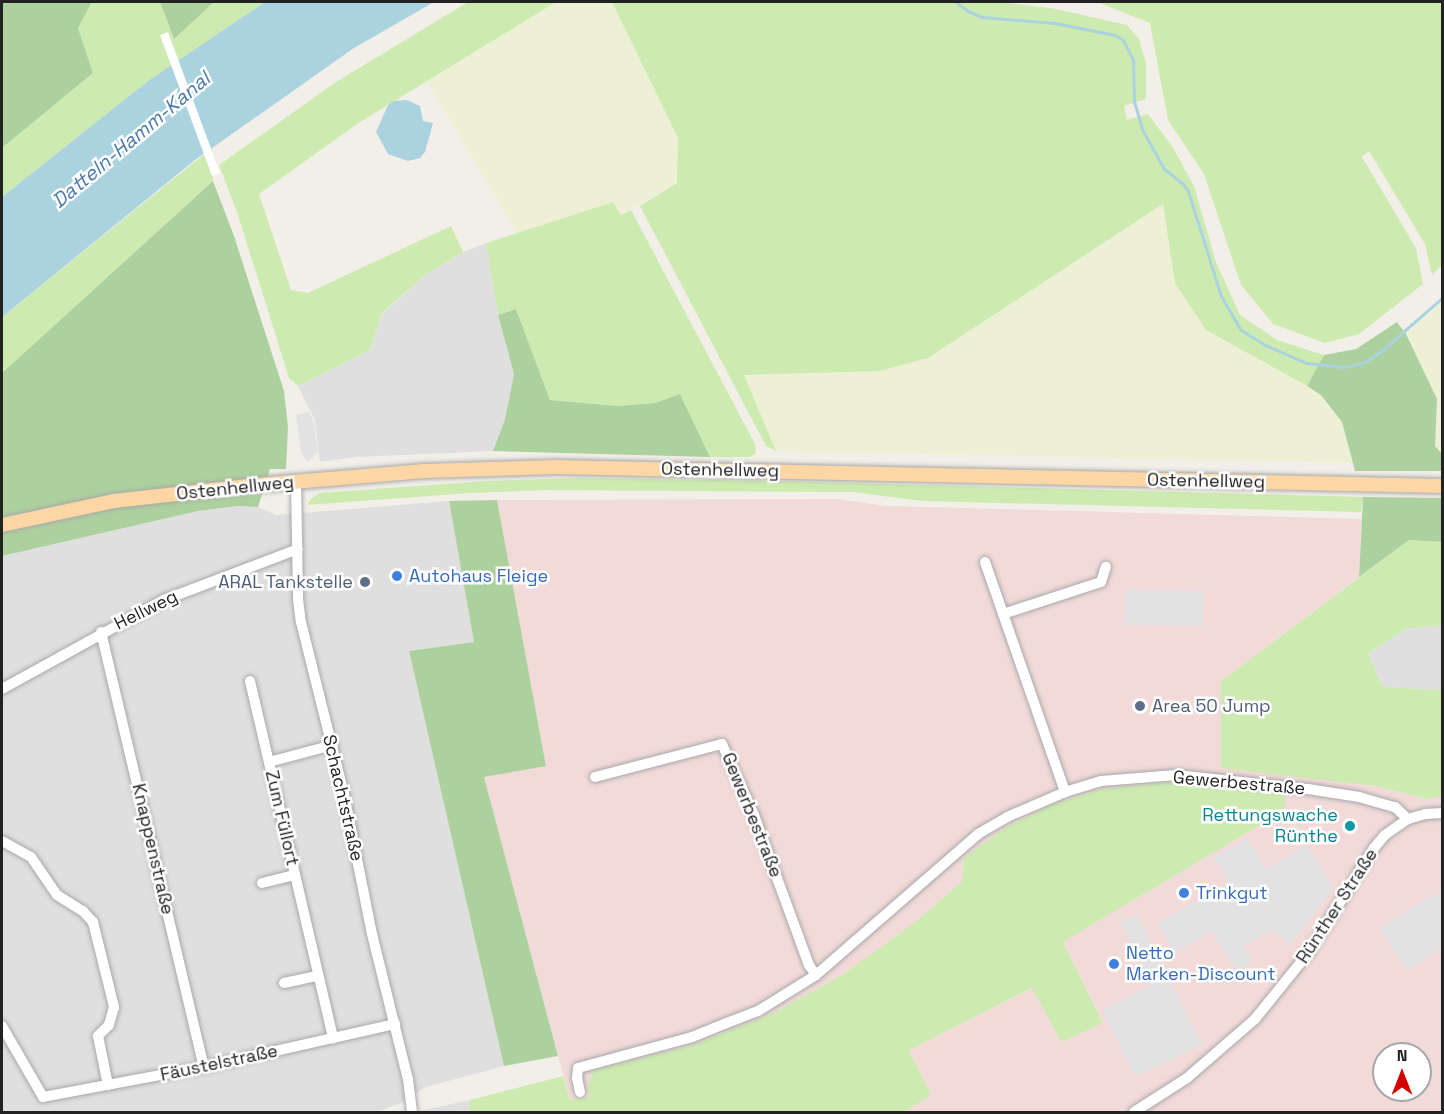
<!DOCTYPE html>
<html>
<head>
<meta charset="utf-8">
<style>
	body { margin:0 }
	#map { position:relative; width:1444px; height:1114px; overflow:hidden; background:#f2efe9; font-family:"Space Grotesk",sans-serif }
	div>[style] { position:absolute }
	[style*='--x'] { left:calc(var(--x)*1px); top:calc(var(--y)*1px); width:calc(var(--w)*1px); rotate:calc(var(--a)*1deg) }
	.residential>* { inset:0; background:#e0dfdf }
	.commercial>* { inset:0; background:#f2dad9 }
	.farmland>* { inset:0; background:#eef0d5 }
	.grass>* { inset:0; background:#cdebb0 }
	.forest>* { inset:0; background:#add19e }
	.parking>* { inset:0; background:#e2e2e2 }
	.water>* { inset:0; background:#aad3df }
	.pier>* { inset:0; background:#fff }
	.stream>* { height:3px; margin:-1.5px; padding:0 1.5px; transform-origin:1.5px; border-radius:1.5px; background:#aad3df }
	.roads { filter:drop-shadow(0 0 2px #a9a9a9) drop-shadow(0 0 2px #a9a9a9) }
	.minor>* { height:10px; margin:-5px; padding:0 5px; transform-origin:5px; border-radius:5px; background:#fff }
	.major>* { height:14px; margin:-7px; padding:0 7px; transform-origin:7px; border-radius:7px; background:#fcd6a4 }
	.dots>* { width:16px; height:16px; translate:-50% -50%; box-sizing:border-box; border:3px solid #fff; border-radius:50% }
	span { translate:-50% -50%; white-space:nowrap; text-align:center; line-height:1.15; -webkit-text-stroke:5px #fff; paint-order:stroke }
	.street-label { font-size:18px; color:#222 }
	.shop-label { font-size:18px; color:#366cbe }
	.left { translate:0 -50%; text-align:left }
	.service-label { font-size:18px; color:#4e5e75 }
	.right { translate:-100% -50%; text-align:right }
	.culture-label { font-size:18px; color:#0d838f }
	.water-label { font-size:20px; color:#4a7aab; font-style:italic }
	.frame { position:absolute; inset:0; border:3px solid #222; pointer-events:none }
	.north { position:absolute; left:1372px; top:1042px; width:60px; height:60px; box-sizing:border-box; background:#fff; border:2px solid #a7a7a7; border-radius:50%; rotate:0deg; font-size:16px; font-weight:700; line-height:24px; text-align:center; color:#222 }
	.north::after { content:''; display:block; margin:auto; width:21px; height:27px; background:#d40000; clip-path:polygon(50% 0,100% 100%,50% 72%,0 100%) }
</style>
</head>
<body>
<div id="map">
	<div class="residential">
		<i style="clip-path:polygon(486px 243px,498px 315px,514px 374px,505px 419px,493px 451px,357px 457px,320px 462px,315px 420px,298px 386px,370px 350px,382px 314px,425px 275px,463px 252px)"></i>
		<i style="clip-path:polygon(449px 501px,474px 642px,409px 651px,504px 1066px,426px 1087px,403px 1102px,377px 1112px,2px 1112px,2px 556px,198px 511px,238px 506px,258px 507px,276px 515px)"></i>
		<i style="clip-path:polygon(1442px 625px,1442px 690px,1383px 687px,1368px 654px,1406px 629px)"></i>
		<i style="clip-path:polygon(470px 1100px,470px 1112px,415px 1112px)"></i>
	</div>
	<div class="commercial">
		<i style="clip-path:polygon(evenodd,838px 499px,886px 506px,1361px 519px,1359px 577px,1221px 681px,1221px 767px,1375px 786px,1426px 799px,1442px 796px,1442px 1112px,904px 1112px,931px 1095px,909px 1050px,1033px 988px,1061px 1042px,1103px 1022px,1063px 942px,1284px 811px,1167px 782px,1103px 789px,1053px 804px,1005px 828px,964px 858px,962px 881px,919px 919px,845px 973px,772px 1014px,690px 1046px,590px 1097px,570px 1100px,484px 777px,546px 765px,497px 500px,838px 499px,1384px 1054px,1420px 1054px,1420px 1090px,1384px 1090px,1384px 1054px)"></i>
	</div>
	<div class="farmland">
		<i style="clip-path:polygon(556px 2px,612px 2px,678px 138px,677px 183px,621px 215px,613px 202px,517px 233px,427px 81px)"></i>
		<i style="clip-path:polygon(1164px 204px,1175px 283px,1274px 366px,1321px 395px,1342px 422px,1352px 463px,776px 451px,744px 375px,879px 371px,928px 358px)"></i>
		<i style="clip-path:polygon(1442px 302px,1442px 454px,1435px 446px,1437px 399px,1406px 334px)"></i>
	</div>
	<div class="grass">
		<i style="clip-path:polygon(92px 2px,160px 2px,174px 38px,214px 2px,265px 2px,148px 81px,2px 197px,2px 148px,93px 73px,78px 28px)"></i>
		<i style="clip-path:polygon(468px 2px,556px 2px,360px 122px,259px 194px,291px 290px,308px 293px,451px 226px,463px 252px,425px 275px,382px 313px,370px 350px,298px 386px,289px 378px,238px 215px,219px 165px,336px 82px)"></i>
		<i style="clip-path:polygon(612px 2px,1001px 2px,1056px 9px,1127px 25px,1139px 39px,1146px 64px,1146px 99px,1124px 106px,1127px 120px,1148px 114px,1172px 146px,1194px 186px,1216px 262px,1240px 315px,1277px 340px,1324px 355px,1307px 386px,1206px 330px,1175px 283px,1163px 204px,928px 358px,879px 371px,744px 375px,776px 451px,766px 446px,640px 206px,677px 183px,678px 138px)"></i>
		<i style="clip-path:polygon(1097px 2px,1442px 2px,1442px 265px,1432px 275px,1425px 244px,1369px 151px,1362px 157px,1416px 248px,1423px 284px,1359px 334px,1325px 343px,1273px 324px,1241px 285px,1204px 174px,1168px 120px,1150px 23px)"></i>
		<i style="clip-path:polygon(212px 148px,213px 181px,2px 373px,2px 317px)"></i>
		<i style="clip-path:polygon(613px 202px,621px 215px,631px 210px,755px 444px,756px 453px,750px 457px,710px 457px,680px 394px,655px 403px,617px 406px,550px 400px,516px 309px,498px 315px,486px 243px)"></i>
		<i style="clip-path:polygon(581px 478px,777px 481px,1363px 497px,1361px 512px,922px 501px,852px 492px,545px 490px,470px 493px,307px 505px,311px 499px,319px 493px,487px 481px)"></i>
		<i style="clip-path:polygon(1409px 540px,1442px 542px,1442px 625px,1406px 629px,1368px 654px,1383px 687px,1442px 690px,1442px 796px,1427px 799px,1375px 786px,1221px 768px,1221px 681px)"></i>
		<i style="clip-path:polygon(1167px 782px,1286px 794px,1284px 811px,1063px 942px,1103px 1023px,1061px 1042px,1032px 988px,909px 1050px,931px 1095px,904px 1112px,470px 1112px,470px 1100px,563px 1076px,570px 1100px,589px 1097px,587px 1087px,594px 1070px,690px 1046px,772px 1014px,845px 973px,919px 919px,962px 881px,964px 858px,1005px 828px,1053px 804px,1103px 789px)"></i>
	</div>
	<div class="forest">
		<i style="clip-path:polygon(2px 2px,92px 2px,78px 28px,93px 73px,2px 148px)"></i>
		<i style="clip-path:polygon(160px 2px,214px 2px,174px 39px)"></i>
		<i style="clip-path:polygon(213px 181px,234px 236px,284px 391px,288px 427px,286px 469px,270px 469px,258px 507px,238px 506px,198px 511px,2px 556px,2px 373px)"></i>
		<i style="clip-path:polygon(516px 309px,550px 400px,617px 406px,655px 403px,680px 394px,710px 457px,493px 451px,505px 419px,514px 374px,498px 315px)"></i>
		<i style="clip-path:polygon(1397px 322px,1406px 334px,1437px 399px,1435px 446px,1442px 454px,1442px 471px,1355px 471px,1342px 422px,1321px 395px,1307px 386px,1324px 355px,1356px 349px)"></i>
		<i style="clip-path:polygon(1363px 497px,1442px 498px,1442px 542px,1409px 540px,1359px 577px)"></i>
		<i style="clip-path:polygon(497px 500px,546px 766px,484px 777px,558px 1056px,504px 1066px,409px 651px,474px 642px,449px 501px)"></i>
	</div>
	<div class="parking">
		<i style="clip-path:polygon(309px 412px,314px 423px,318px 451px,308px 462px,301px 453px,296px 415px)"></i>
		<i style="clip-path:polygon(1125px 589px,1204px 591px,1203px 626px,1124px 625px)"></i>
		<i style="clip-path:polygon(1248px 838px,1266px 869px,1307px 845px,1333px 888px,1291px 944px,1270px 930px,1244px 946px,1253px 961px,1236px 971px,1212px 931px,1175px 953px,1157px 924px,1228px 882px,1214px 857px)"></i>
		<i style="clip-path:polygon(1442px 890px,1442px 948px,1406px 971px,1379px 927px)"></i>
		<i style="clip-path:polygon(1137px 914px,1202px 1045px,1135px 1077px,1102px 1010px,1151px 985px,1120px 922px)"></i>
	</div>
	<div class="water">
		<i style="clip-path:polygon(265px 2px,434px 2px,354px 48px,195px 160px,2px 317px,2px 197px,148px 81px)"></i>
		<i style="clip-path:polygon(407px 100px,420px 106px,423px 121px,433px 123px,425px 152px,420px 158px,408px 161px,388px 154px,376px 132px,388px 105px,394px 101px)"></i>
	</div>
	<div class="pier">
		<i style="clip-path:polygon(168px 32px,220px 173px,212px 176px,160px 35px)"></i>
	</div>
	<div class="stream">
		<i style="--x:956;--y:2;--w:15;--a:37"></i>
		<i style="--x:968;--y:11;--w:15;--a:23"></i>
		<i style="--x:982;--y:17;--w:73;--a:4.7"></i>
		<i style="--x:1055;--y:23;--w:61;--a:11.3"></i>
		<i style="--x:1115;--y:35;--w:9;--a:32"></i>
		<i style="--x:1123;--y:40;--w:22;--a:63"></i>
		<i style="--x:1133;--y:60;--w:41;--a:88.6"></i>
		<i style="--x:1134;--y:101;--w:29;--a:74"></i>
		<i style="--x:1142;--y:129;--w:46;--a:61.2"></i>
		<i style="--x:1164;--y:169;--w:24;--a:38"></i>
		<i style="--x:1183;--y:184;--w:9;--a:54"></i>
		<i style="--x:1188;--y:191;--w:110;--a:72.6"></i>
		<i style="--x:1221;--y:296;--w:39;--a:60"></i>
		<i style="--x:1241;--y:330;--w:26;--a:32"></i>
		<i style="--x:1263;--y:344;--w:47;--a:23.8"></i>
		<i style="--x:1306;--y:363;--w:38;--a:6"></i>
		<i style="--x:1344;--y:367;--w:19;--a:-12"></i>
		<i style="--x:1363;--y:363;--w:20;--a:-33"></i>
		<i style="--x:1380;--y:352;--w:82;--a:-41.1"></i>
	</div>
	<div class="roads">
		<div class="minor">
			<i style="--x:296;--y:481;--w:118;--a:89"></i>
			<i style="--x:298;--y:599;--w:23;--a:83"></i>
			<i style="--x:301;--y:622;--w:177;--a:76"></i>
			<i style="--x:344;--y:794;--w:143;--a:78.7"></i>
			<i style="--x:372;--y:934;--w:149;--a:76.1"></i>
			<i style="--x:408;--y:1079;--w:33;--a:83"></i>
			<i style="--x:985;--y:562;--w:244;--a:70.8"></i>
			<i style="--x:1003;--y:614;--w:103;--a:-18.1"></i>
			<i style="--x:1101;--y:582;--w:16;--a:-72"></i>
			<i style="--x:101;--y:632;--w:447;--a:76.7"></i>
			<i style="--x:250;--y:681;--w:367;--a:76.9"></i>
			<i style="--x:2;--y:689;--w:185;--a:-28.8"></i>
			<i style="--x:164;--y:600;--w:143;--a:-20.8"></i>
			<i style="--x:269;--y:762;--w:66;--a:-14.9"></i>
			<i style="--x:595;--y:777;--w:131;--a:-14.6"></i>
			<i style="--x:722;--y:744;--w:78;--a:65.7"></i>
			<i style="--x:754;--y:815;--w:160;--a:69.9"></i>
			<i style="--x:809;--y:965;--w:12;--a:55"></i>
			<i style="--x:2;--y:841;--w:33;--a:29"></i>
			<i style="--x:31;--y:857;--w:46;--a:55.6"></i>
			<i style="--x:57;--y:895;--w:31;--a:32"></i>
			<i style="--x:83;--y:911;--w:15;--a:48"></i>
			<i style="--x:93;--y:922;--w:88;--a:76.1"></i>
			<i style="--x:114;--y:1007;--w:19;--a:106"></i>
			<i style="--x:109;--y:1025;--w:16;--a:135"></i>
			<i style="--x:98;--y:1036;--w:50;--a:78.5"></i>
			<i style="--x:262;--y:883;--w:34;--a:-14"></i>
			<i style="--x:284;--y:983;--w:35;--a:-12"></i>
			<i style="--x:2;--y:1026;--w:82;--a:60"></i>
			<i style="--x:43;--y:1097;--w:164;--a:-10.6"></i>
			<i style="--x:204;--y:1067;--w:196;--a:-12.7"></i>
			<i style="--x:580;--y:1092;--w:14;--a:-102"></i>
			<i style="--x:577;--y:1078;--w:10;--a:-84"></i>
			<i style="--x:578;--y:1068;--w:118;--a:-15.2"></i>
			<i style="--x:692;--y:1037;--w:35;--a:-22"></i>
			<i style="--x:724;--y:1024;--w:36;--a:-21"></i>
			<i style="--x:758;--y:1011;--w:68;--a:-31.8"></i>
			<i style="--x:816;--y:975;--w:215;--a:-41"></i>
			<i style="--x:978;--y:834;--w:34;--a:-30"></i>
			<i style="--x:1007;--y:817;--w:63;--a:-23.3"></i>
			<i style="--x:1065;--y:792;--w:38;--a:-17"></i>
			<i style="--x:1101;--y:781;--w:75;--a:-4.6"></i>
			<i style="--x:1176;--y:775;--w:133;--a:6.1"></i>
			<i style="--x:1308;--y:789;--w:52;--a:8.9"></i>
			<i style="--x:1359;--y:797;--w:37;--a:16"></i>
			<i style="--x:1395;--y:807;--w:18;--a:43"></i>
			<i style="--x:1134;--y:1112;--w:63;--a:-32.7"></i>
			<i style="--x:1187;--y:1078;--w:90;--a:-40.9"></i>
			<i style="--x:1255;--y:1019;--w:86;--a:-51.1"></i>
			<i style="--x:1309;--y:952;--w:123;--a:-58"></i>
			<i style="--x:1374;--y:848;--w:17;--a:-50"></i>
			<i style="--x:1385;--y:835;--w:28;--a:-35"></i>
			<i style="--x:1408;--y:819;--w:18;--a:-16"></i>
			<i style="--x:1425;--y:814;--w:17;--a:-3"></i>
		</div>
		<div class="major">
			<i style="--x:2;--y:525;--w:115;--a:-12.1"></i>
			<i style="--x:114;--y:501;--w:144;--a:-6.4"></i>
			<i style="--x:257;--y:485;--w:168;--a:-4.8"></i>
			<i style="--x:424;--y:471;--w:132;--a:-1.7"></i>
			<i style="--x:556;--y:467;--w:886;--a:1.23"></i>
		</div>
	</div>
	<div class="dots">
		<i style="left:397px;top:576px;background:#3f7fe0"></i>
		<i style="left:365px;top:582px;background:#5c6f8a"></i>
		<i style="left:1140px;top:706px;background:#5c6f8a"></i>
		<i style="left:1350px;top:826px;background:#0f9aa8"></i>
		<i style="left:1184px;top:893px;background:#3f7fe0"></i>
		<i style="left:1114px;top:964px;background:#3f7fe0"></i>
	</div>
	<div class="street-label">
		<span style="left:720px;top:470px;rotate:1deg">Ostenhellweg</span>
		<span style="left:1206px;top:481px;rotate:1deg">Ostenhellweg</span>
		<span style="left:235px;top:488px;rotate:-6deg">Ostenhellweg</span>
		<span style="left:146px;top:610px;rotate:-26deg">Hellweg</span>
		<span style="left:1239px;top:783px;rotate:5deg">Gewerbestraße</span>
		<span style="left:343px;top:798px;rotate:77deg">Schachtstraße</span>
		<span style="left:752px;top:815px;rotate:68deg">Gewerbestraße</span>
		<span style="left:282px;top:818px;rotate:77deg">Zum Füllort</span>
		<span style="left:153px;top:849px;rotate:77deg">Knappenstraße</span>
		<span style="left:1337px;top:906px;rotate:-57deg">Rünther Straße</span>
		<span style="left:219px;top:1063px;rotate:-12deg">Fäustelstraße</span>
	</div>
	<div class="shop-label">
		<span class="left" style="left:409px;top:576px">Autohaus Fleige</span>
		<span class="left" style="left:1196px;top:893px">Trinkgut</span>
		<span class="left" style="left:1126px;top:964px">Netto<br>Marken-Discount</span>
	</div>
	<div class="service-label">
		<span class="right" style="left:353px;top:582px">ARAL Tankstelle</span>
		<span class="left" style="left:1152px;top:706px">Area 50 Jump</span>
	</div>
	<div class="culture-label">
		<span class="right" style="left:1338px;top:826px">Rettungswache<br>Rünthe</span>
	</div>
	<div class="water-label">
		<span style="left:131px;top:140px;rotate:-40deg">Datteln-Hamm-Kanal</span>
	</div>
	<div class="frame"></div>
	<div class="north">N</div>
</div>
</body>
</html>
